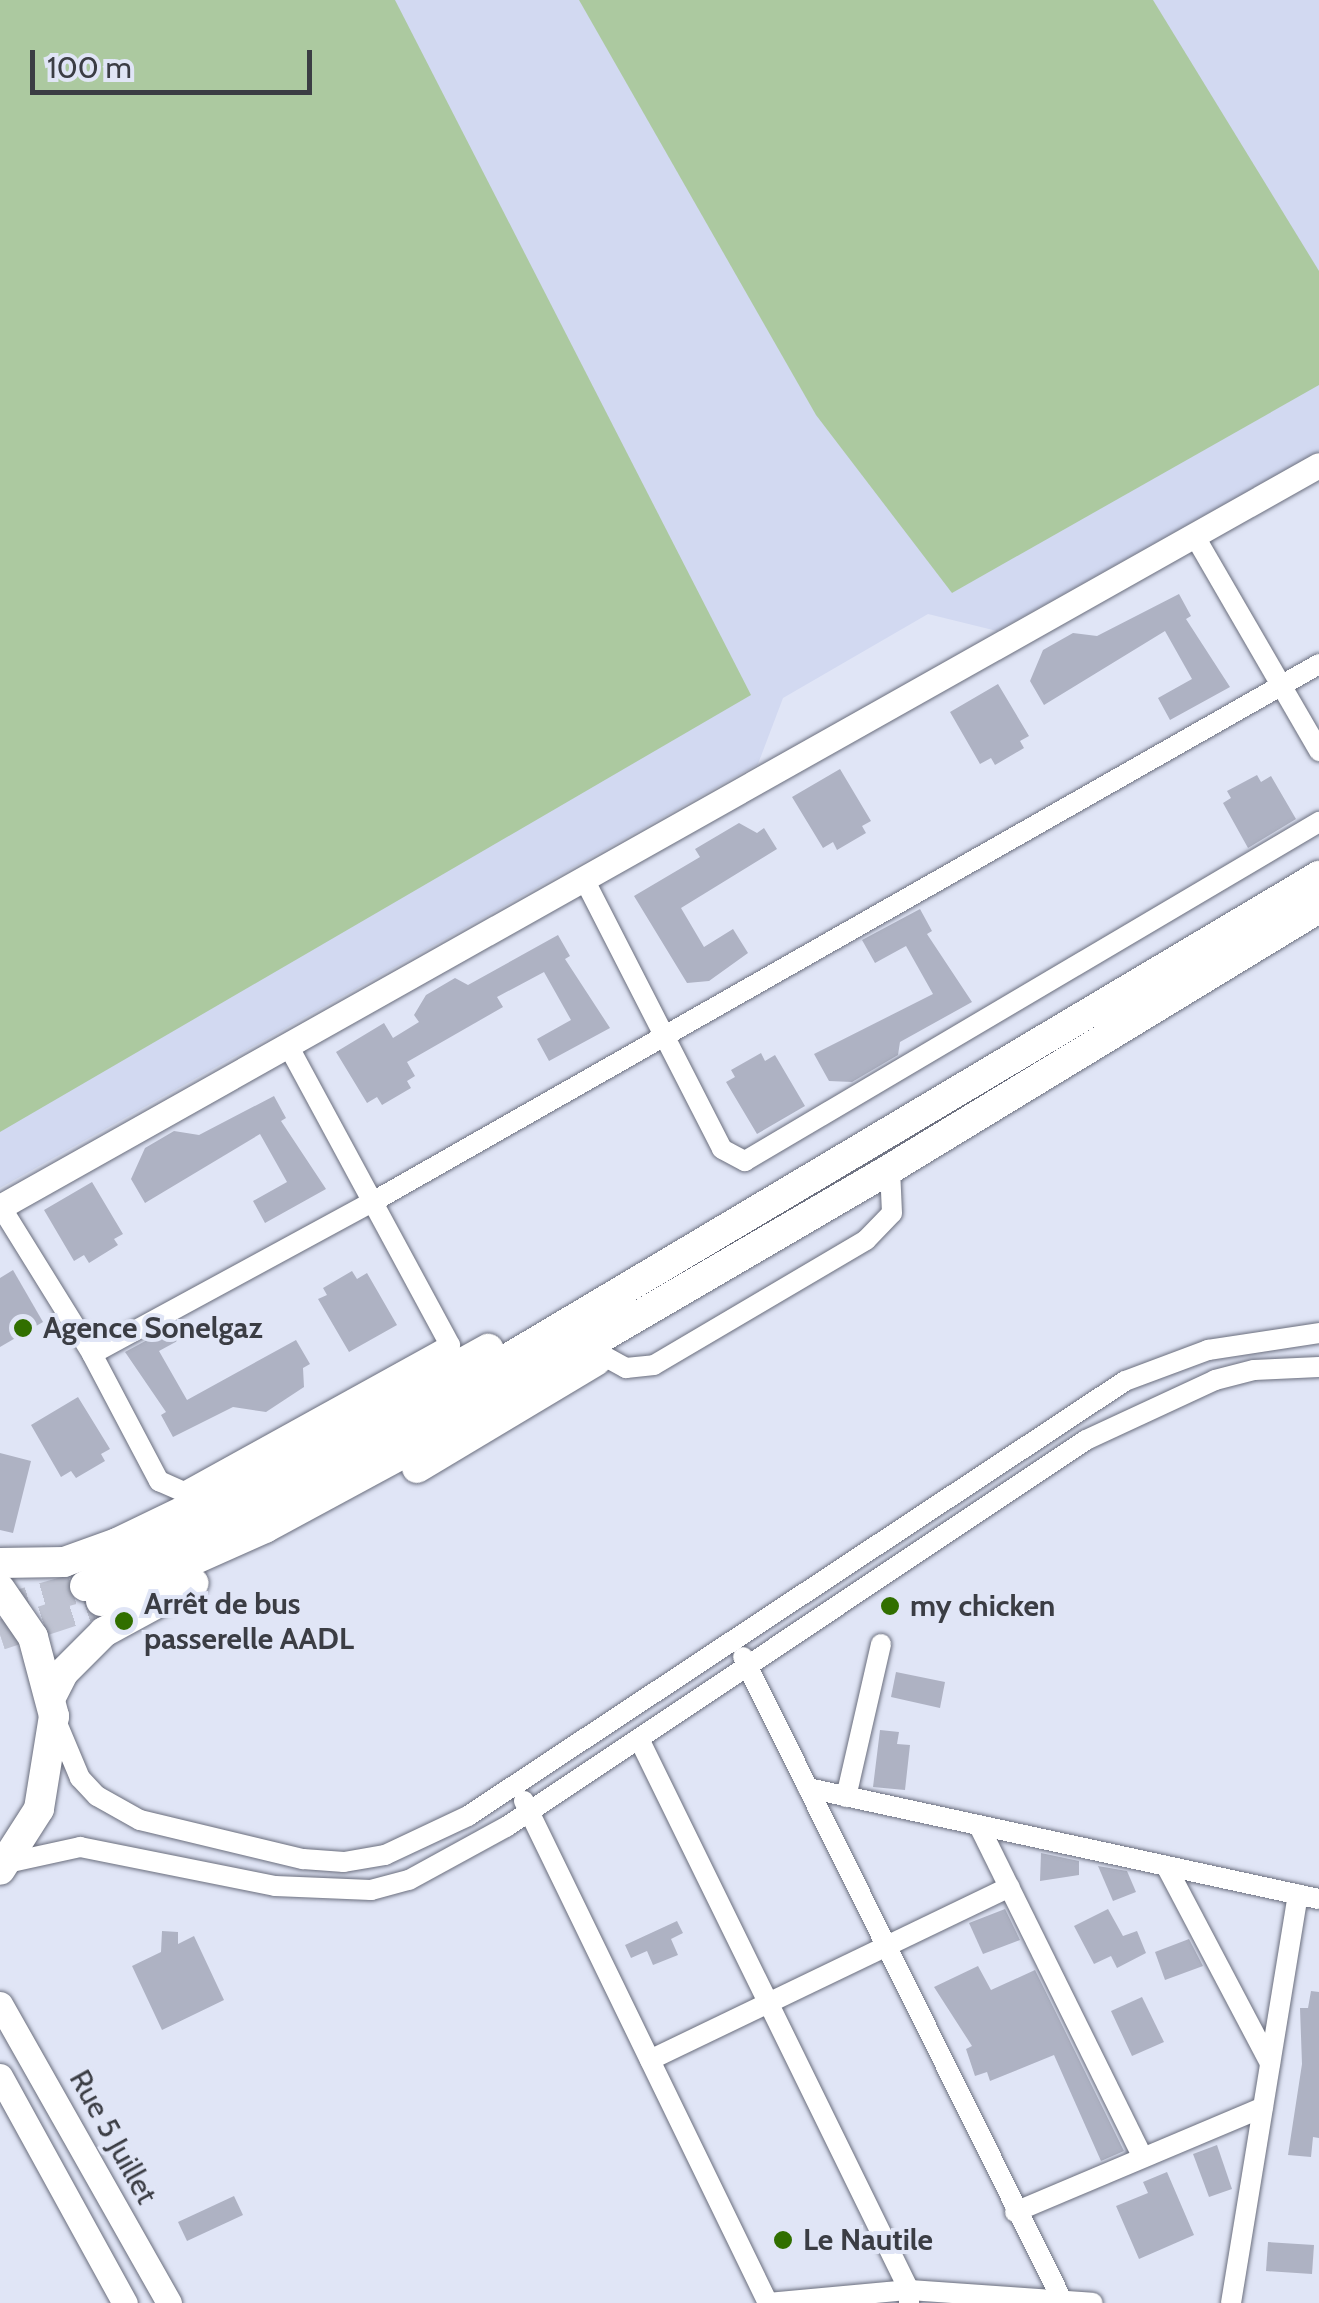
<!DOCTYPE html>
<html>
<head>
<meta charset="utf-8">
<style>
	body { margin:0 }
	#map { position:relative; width:1319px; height:2303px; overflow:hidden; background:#e0e5f6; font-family:Cabin,sans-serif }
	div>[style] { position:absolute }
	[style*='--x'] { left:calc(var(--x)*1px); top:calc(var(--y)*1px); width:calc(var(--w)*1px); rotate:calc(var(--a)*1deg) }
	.built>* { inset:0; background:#d2d9f1 }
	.green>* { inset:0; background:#acc9a0 }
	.building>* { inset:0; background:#aeb2c3 }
	.highway-tunnel>* { height:30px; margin-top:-15px; transform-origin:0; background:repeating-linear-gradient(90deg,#bfc3d2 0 30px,transparent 0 45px) }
	.roads { filter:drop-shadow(0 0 2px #6a6e7d) drop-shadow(0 0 2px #6a6e7d) }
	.minor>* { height:20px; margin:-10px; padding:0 10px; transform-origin:10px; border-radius:10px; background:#fff }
	.major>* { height:25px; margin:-12.5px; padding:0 12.5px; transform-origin:12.5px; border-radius:12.5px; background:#fff }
	.highway>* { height:30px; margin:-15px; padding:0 15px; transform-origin:15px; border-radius:15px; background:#fff }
	.dots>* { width:28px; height:28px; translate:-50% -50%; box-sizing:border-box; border:5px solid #e0e5f6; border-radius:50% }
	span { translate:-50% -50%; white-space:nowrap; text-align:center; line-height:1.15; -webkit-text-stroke:8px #e0e5f6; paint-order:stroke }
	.poi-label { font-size:30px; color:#3b3d44; font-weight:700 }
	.left { translate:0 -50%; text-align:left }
	.street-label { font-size:30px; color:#3b3d44 }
	.scale { position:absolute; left:30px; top:50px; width:282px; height:45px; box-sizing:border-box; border:5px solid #3b3d44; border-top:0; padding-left:12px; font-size:30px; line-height:35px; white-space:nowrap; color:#3b3d44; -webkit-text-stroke:8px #e0e5f6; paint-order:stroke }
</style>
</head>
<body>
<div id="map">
	<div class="built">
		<i style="clip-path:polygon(0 0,1319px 0,1319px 451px,997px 631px,928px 614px,783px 698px,758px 764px,0 1188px)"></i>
	</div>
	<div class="green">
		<i style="clip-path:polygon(0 0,395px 0,751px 695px,0 1132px)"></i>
		<i style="clip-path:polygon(579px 0,1153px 0,1319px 271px,1319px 385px,952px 593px,816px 415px)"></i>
	</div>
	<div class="building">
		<i style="clip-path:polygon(1179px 594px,1191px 616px,1186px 619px,1230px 687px,1170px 720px,1158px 698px,1192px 679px,1165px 631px,1044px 705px,1030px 681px,1043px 650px,1073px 633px,1097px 636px)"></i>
		<i style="clip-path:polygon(998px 684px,1029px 736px,1020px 741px,1024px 748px,995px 765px,991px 758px,980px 764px,950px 712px)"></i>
		<i style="clip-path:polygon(840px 769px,871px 821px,862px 826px,866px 833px,837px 850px,833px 842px,823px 848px,792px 797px)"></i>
		<i style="clip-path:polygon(1257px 775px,1261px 782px,1271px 776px,1296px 819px,1248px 848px,1223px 803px,1231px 798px,1227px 791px)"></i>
		<i style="clip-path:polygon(739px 823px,757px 833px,764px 828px,777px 849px,681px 908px,704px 947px,733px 929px,748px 953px,709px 981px,687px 983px,634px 896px,700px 857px,695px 849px)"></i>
		<i style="clip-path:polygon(920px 909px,932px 931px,927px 934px,972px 1002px,900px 1042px,898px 1055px,852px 1082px,829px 1081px,814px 1054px,933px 994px,906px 946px,875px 963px,862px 940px)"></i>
		<i style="clip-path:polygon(558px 935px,570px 956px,565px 959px,610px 1028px,549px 1061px,537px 1039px,571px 1020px,544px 972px,497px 997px,503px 1007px,407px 1062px,415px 1076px,407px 1081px,411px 1088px,382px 1105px,377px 1097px,367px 1103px,336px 1052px,384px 1023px,393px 1038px,419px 1022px,414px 1015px,426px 995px,455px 978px,468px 985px)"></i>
		<i style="clip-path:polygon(761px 1053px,765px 1061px,775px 1055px,805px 1106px,757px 1134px,726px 1082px,735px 1077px,731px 1070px)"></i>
		<i style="clip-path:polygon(274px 1096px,286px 1118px,281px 1121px,326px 1189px,265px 1223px,253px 1201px,287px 1182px,260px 1134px,145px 1203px,131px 1179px,145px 1148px,174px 1131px,199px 1135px)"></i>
		<i style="clip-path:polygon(92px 1182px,123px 1234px,114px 1239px,118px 1245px,89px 1263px,84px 1255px,74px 1261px,44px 1210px)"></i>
		<i style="clip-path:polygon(13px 1270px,43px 1322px,0 1347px,0 1278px)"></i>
		<i style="clip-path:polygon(352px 1271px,357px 1279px,367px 1273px,397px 1325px,349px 1352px,318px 1299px,327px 1295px,323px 1288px)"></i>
		<i style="clip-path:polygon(186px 1319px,194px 1332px,159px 1351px,187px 1400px,296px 1340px,310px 1364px,303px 1368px,304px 1387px,266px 1412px,233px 1407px,173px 1437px,161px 1415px,166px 1412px,125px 1352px)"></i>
		<i style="clip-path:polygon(78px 1397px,110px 1449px,101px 1454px,105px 1461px,76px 1478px,71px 1471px,61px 1477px,31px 1425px)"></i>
		<i style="clip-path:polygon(0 1453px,31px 1461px,13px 1533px,0 1530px)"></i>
		<i style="clip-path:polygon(896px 1672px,945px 1682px,940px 1708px,891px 1697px)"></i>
		<i style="clip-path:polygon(880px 1730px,899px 1732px,897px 1744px,910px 1745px,905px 1790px,873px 1787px)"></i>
		<i style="clip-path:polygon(1041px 1853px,1079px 1861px,1079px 1875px,1040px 1881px)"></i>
		<i style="clip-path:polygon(1098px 1866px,1127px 1871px,1136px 1892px,1113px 1901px)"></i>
		<i style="clip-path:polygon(1005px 1909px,1020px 1940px,983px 1954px,969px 1923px)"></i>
		<i style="clip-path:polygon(1108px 1909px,1123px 1936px,1137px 1931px,1146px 1953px,1117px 1968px,1111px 1956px,1094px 1964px,1074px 1926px)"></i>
		<i style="clip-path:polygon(677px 1921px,683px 1933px,671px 1939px,678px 1955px,653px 1965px,647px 1951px,631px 1958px,625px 1945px)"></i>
		<i style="clip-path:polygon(162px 1931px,178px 1932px,178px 1944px,194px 1936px,224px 2000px,162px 2030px,132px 1966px,161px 1952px)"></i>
		<i style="clip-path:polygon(1189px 1939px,1203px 1966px,1165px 1980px,1155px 1952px)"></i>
		<i style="clip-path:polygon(978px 1966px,991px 1990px,1035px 1970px,1124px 2151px,1101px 2161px,1054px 2055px,990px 2081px,987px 2072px,975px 2076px,966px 2049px,972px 2046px,934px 1987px)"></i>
		<i style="clip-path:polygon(1311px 1991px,1319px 1992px,1319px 2138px,1313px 2137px,1311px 2157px,1288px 2155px,1302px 2064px,1300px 2008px,1308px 2008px)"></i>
		<i style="clip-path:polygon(1142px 1997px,1164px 2042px,1132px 2056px,1111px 2011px)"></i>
		<i style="clip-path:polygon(1217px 2145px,1232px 2189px,1209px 2197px,1193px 2154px)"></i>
		<i style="clip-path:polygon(1167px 2172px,1194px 2235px,1139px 2259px,1116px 2206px,1148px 2193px,1143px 2182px)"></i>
		<i style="clip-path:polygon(234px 2196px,243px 2215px,187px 2241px,178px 2222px)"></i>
		<i style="clip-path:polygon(1268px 2242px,1314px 2245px,1312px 2274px,1266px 2271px)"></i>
	</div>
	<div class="highway-tunnel">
		<i style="--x:0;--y:1610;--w:88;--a:-15.8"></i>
		<i style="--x:0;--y:1635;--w:96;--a:-18.2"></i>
	</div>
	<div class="roads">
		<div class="minor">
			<i style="--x:1194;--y:535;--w:250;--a:59.9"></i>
			<i style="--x:584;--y:879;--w:303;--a:62.9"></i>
			<i style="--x:722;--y:1149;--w:26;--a:28"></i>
			<i style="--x:745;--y:1161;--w:667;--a:-30.57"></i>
			<i style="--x:1;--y:1207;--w:173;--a:58.2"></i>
			<i style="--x:92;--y:1354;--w:323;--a:-28.5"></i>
			<i style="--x:376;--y:1200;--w:1085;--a:-29.61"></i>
			<i style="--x:92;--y:1354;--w:144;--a:62.2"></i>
			<i style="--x:159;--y:1481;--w:27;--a:24"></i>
			<i style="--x:184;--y:1492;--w:304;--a:-28.9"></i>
			<i style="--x:450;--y:1345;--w:341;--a:-118.4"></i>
			<i style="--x:604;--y:1356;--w:25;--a:29"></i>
			<i style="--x:626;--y:1368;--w:28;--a:-6"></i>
			<i style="--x:654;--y:1365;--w:246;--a:-30.5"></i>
			<i style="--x:866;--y:1240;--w:37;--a:-46"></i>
			<i style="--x:892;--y:1213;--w:44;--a:-92.6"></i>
			<i style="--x:743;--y:1657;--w:718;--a:63.61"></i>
			<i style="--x:56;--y:1721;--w:62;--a:67.2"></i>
			<i style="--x:80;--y:1778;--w:25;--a:47"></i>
			<i style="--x:97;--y:1796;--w:49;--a:29.2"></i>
			<i style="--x:140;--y:1820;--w:168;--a:13.5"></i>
			<i style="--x:303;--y:1859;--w:41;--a:4.2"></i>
			<i style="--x:344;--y:1862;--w:42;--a:-9.7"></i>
			<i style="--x:385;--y:1855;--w:92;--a:-25.2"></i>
			<i style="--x:468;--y:1816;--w:788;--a:-33.51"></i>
			<i style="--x:1125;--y:1381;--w:89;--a:-20.5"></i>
			<i style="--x:1208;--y:1350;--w:112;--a:-8.7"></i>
			<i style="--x:639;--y:1739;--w:614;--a:63.89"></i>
			<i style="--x:909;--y:2290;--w:13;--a:90"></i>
			<i style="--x:808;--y:1788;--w:523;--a:12.26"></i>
			<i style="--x:846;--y:1797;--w:157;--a:-77.1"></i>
			<i style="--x:524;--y:1801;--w:558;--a:64.08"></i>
			<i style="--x:979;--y:1826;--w:368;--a:63.7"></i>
			<i style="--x:7;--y:1863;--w:75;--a:-12.4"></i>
			<i style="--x:80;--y:1847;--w:199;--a:11.3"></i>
			<i style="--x:275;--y:1886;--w:96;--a:2.4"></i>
			<i style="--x:371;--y:1890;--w:39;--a:-15"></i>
			<i style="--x:409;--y:1880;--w:111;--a:-28.7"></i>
			<i style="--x:506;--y:1827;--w:697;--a:-33.71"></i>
			<i style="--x:1086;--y:1440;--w:142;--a:-24.9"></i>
			<i style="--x:1215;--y:1380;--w:40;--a:-14.4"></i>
			<i style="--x:1254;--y:1370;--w:65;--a:-2.6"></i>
			<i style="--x:1166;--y:1866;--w:223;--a:62.2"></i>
			<i style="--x:650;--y:2060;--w:399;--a:-25.7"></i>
			<i style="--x:1015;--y:2212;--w:269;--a:-22.9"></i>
			<i style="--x:768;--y:2303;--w:142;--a:-5.3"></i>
			<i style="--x:909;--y:2290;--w:184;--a:4"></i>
			<i style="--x:1231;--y:2303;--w:414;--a:-80.7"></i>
		</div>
		<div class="major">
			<i style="--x:0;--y:1207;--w:1513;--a:-29.36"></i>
			<i style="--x:0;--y:2004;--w:343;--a:60.5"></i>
			<i style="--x:0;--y:2076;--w:259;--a:61.2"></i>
		</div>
		<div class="highway">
			<i style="--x:417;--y:1468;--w:209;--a:-30.9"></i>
			<i style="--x:0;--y:1563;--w:64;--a:-0.9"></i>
			<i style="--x:64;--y:1562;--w:56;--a:-19.7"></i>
			<i style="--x:117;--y:1543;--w:175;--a:-25.7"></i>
			<i style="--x:275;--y:1467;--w:244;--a:-29"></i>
			<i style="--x:85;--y:1586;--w:253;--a:-26.1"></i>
			<i style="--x:312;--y:1475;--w:1172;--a:-30.75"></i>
			<i style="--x:0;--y:1589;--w:58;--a:55.5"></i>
			<i style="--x:33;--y:1637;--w:82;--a:75.1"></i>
			<i style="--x:54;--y:1716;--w:94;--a:99.2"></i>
			<i style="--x:39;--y:1809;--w:72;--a:122.6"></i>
			<i style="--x:101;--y:1601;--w:180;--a:-24"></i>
			<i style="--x:265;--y:1528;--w:153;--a:-28.4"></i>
			<i style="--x:400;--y:1455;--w:567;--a:-30.27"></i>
			<i style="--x:890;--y:1169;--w:502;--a:-31.32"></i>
			<i style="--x:52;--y:1695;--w:25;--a:-63"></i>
			<i style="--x:63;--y:1673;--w:58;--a:-45"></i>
			<i style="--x:104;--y:1632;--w:102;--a:-28.6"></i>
		</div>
	</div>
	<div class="dots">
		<i style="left:23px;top:1328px;background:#316f00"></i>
		<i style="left:890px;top:1606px;background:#316f00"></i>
		<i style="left:124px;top:1621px;background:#316f00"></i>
		<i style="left:783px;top:2240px;background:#316f00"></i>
	</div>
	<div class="poi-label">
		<span class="left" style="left:43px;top:1328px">Agence Sonelgaz</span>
		<span class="left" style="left:144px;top:1621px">Arrêt de bus<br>passerelle AADL</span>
		<span class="left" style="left:910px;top:1606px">my chicken</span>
		<span class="left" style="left:803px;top:2240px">Le Nautile</span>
	</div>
	<div class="street-label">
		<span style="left:113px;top:2137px;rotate:61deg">Rue 5 Juillet</span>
	</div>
	<div class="scale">100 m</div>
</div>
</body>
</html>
